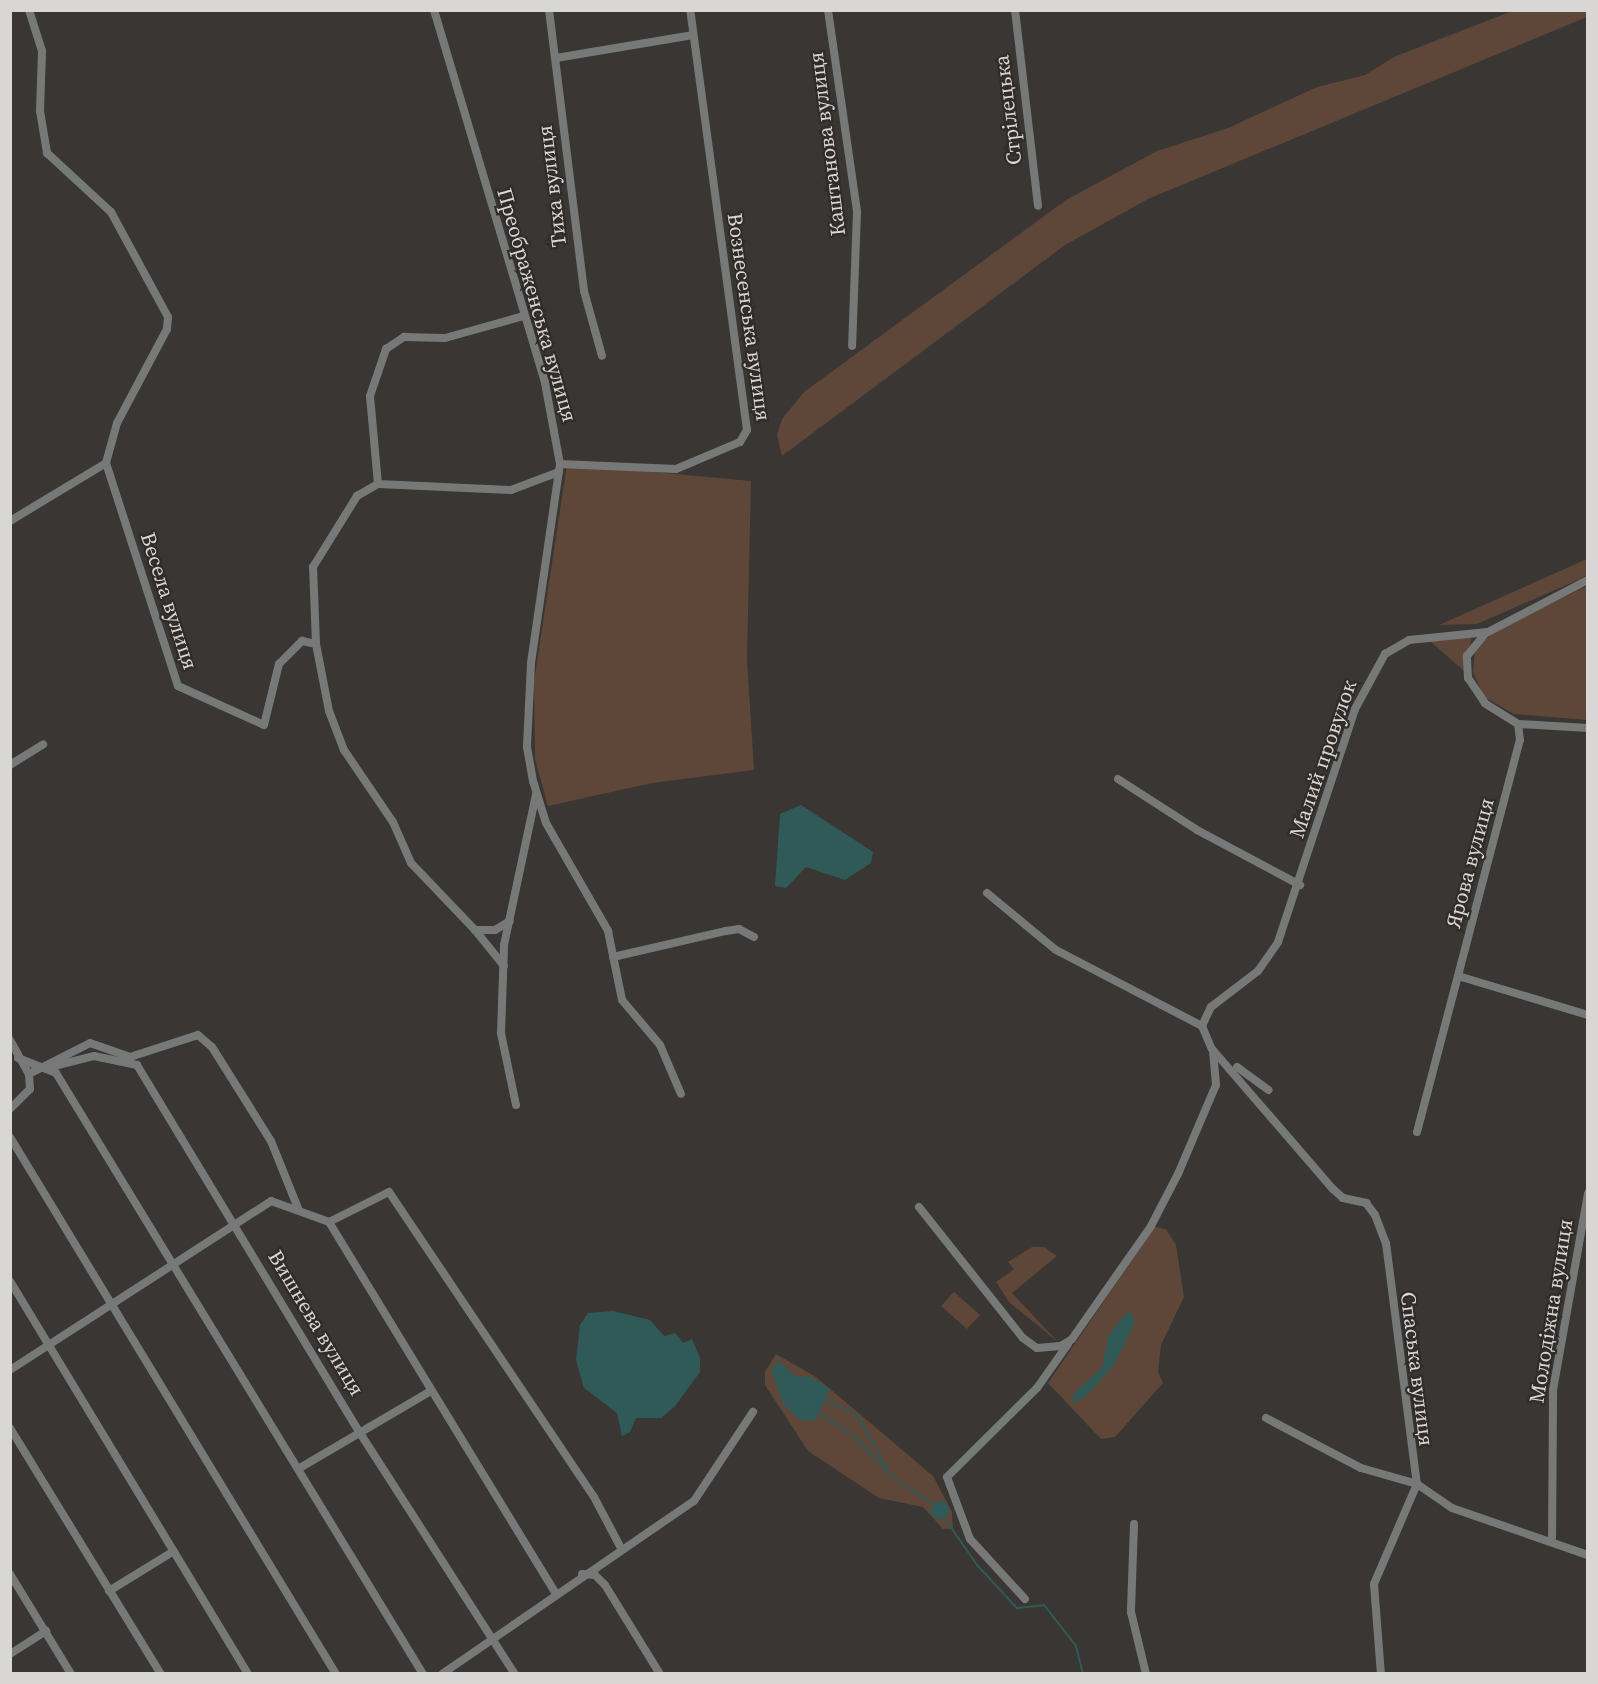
<!DOCTYPE html>
<html>
<head>
<meta charset="utf-8">
<style>
	body { margin:0 }
	#map { position:relative; width:1598px; height:1684px; overflow:hidden; background:#393634; font-family:"Source Serif 4",serif }
	div>[style] { position:absolute }
	[style*='--x'] { left:calc(var(--x)*1px); top:calc(var(--y)*1px); width:calc(var(--w)*1px); rotate:calc(var(--a)*1deg) }
	.green>* { inset:0; background:#5e4739 }
	.water>* { inset:0; background:#305a58 }
	.round { border-radius:50% }
	.stream>* { height:2px; margin:-1px; padding:0 1px; transform-origin:1px; border-radius:1px; background:#305a58 }
	.minor>* { height:8px; margin:-4px; padding:0 4px; transform-origin:4px; border-radius:4px; background:#777979 }
	span { translate:-50% -50%; white-space:nowrap; text-align:center; line-height:1.15; -webkit-text-stroke:4.5px #2f2c2a; paint-order:stroke }
	.street-label { font-size:21px; color:#d9d7d6 }
	.frame { position:absolute; inset:0; border:12px solid #d9d7d6; pointer-events:none }
</style>
</head>
<body>
<div id="map">
	<div class="green">
		<i style="clip-path:polygon(1512px 11px,1587px 11px,1587px 17px,1148px 199px,1065px 245px,782px 456px,777px 435px,782px 419px,804px 392px,1066px 200px,1157px 151px,1228px 128px,1317px 87px,1365px 75px,1394px 57px)"></i>
		<i style="clip-path:polygon(567px 464px,751px 481px,747px 659px,754px 770px,652px 783px,548px 806px,535px 759px,534px 682px)"></i>
		<i style="clip-path:polygon(1587px 559px,1587px 575px,1580px 579px,1477px 624px,1439px 625px)"></i>
		<i style="clip-path:polygon(1587px 586px,1587px 720px,1514px 714px,1484px 697px,1473px 672px,1475px 648px,1497px 630px)"></i>
		<i style="clip-path:polygon(1472px 637px,1464px 671px,1430px 641px)"></i>
		<i style="clip-path:polygon(1155px 1227px,1166px 1229px,1176px 1245px,1184px 1297px,1161px 1345px,1158px 1372px,1163px 1383px,1115px 1437px,1101px 1439px,1048px 1383px)"></i>
		<i style="clip-path:polygon(1032px 1247px,1044px 1247px,1057px 1256px,1012px 1293px,1059px 1343px,1009px 1302px,996px 1282px,1014px 1269px,1008px 1262px)"></i>
		<i style="clip-path:polygon(954px 1292px,980px 1315px,967px 1329px,941px 1306px)"></i>
		<i style="clip-path:polygon(776px 1354px,816px 1377px,933px 1476px,952px 1512px,953px 1529px,943px 1529px,923px 1507px,879px 1498px,808px 1451px,765px 1385px,765px 1372px)"></i>
	</div>
	<div class="water">
		<i style="clip-path:polygon(801px 805px,873px 852px,871px 863px,845px 880px,806px 867px,786px 888px,775px 886px,780px 814px)"></i>
		<i style="clip-path:polygon(613px 1311px,650px 1320px,664px 1336px,675px 1333px,683px 1343px,692px 1339px,700px 1358px,700px 1372px,675px 1406px,661px 1418px,636px 1418px,630px 1432px,622px 1436px,617px 1413px,584px 1388px,576px 1360px,580px 1325px,588px 1313px)"></i>
		<i style="clip-path:polygon(1132px 1313px,1134px 1324px,1114px 1365px,1084px 1398px,1071px 1403px,1075px 1392px,1102px 1368px,1108px 1337px,1125px 1314px)"></i>
		<i style="clip-path:polygon(780px 1361px,795px 1377px,809px 1376px,830px 1389px,815px 1421px,800px 1420px,783px 1404px,771px 1369px)"></i>
		<i class="round" style="left:931px;top:1501px;width:18px;height:18px"></i>
	</div>
	<div class="stream">
		<i style="--x:827;--y:1400;--w:35;--a:27"></i>
		<i style="--x:858;--y:1416;--w:68;--a:61.2"></i>
		<i style="--x:891;--y:1476;--w:50;--a:33.7"></i>
		<i style="--x:820;--y:1414;--w:42;--a:33.3"></i>
		<i style="--x:855;--y:1437;--w:44;--a:46.8"></i>
		<i style="--x:946;--y:1520;--w:55;--a:55.4"></i>
		<i style="--x:977;--y:1565;--w:59;--a:47.1"></i>
		<i style="--x:1017;--y:1608;--w:27;--a:-6"></i>
		<i style="--x:1044;--y:1605;--w:52;--a:52"></i>
		<i style="--x:1076;--y:1646;--w:29;--a:76"></i>
	</div>
	<div class="minor">
		<i style="--x:29;--y:10;--w:43;--a:72.4"></i>
		<i style="--x:42;--y:51;--w:60;--a:91.9"></i>
		<i style="--x:40;--y:111;--w:43;--a:80.5"></i>
		<i style="--x:47;--y:153;--w:87;--a:42.7"></i>
		<i style="--x:111;--y:212;--w:119;--a:61.5"></i>
		<i style="--x:168;--y:317;--w:12;--a:95"></i>
		<i style="--x:167;--y:329;--w:106;--a:118"></i>
		<i style="--x:117;--y:423;--w:41;--a:105.4"></i>
		<i style="--x:106;--y:463;--w:234;--a:72.1"></i>
		<i style="--x:178;--y:686;--w:94;--a:24.4"></i>
		<i style="--x:264;--y:725;--w:63;--a:-76.2"></i>
		<i style="--x:279;--y:664;--w:33;--a:-45"></i>
		<i style="--x:302;--y:641;--w:14;--a:12"></i>
		<i style="--x:316;--y:644;--w:68;--a:79"></i>
		<i style="--x:329;--y:711;--w:42;--a:69"></i>
		<i style="--x:344;--y:750;--w:87;--a:55.8"></i>
		<i style="--x:393;--y:822;--w:45;--a:66.3"></i>
		<i style="--x:411;--y:863;--w:93;--a:46.3"></i>
		<i style="--x:475;--y:930;--w:20;--a:0"></i>
		<i style="--x:495;--y:930;--w:17;--a:-31"></i>
		<i style="--x:434;--y:10;--w:389;--a:73.4"></i>
		<i style="--x:545;--y:383;--w:82;--a:79.5"></i>
		<i style="--x:560;--y:464;--w:202;--a:98.3"></i>
		<i style="--x:531;--y:664;--w:83;--a:92.8"></i>
		<i style="--x:527;--y:747;--w:35;--a:80"></i>
		<i style="--x:533;--y:781;--w:44;--a:72.8"></i>
		<i style="--x:546;--y:823;--w:125;--a:60.1"></i>
		<i style="--x:608;--y:931;--w:70;--a:78.5"></i>
		<i style="--x:622;--y:1000;--w:59;--a:49.8"></i>
		<i style="--x:660;--y:1045;--w:53;--a:66.8"></i>
		<i style="--x:549;--y:10;--w:283;--a:82.9"></i>
		<i style="--x:584;--y:291;--w:67;--a:74.5"></i>
		<i style="--x:828;--y:10;--w:204;--a:81.8"></i>
		<i style="--x:857;--y:212;--w:134;--a:92.1"></i>
		<i style="--x:1015;--y:10;--w:197;--a:83.3"></i>
		<i style="--x:556;--y:58;--w:139;--a:-9.5"></i>
		<i style="--x:560;--y:464;--w:116;--a:2.5"></i>
		<i style="--x:676;--y:469;--w:69;--a:-22.9"></i>
		<i style="--x:740;--y:442;--w:14;--a:-60"></i>
		<i style="--x:747;--y:430;--w:424;--a:-97.7"></i>
		<i style="--x:378;--y:484;--w:88;--a:-95.2"></i>
		<i style="--x:370;--y:396;--w:50;--a:-71.2"></i>
		<i style="--x:386;--y:349;--w:22;--a:-34"></i>
		<i style="--x:404;--y:337;--w:41;--a:1.4"></i>
		<i style="--x:445;--y:338;--w:82;--a:-15.6"></i>
		<i style="--x:10;--y:521;--w:112;--a:-31.1"></i>
		<i style="--x:316;--y:644;--w:77;--a:-92.2"></i>
		<i style="--x:313;--y:567;--w:84;--a:-58.2"></i>
		<i style="--x:357;--y:496;--w:24;--a:-30"></i>
		<i style="--x:378;--y:484;--w:133;--a:2.6"></i>
		<i style="--x:511;--y:490;--w:51;--a:-20.6"></i>
		<i style="--x:1518;--y:724;--w:70;--a:3.3"></i>
		<i style="--x:10;--y:765;--w:39;--a:-32"></i>
		<i style="--x:1118;--y:779;--w:94;--a:32.8"></i>
		<i style="--x:1197;--y:830;--w:117;--a:28.1"></i>
		<i style="--x:987;--y:893;--w:89;--a:39.6"></i>
		<i style="--x:1056;--y:950;--w:165;--a:27.5"></i>
		<i style="--x:1202;--y:1026;--w:25;--a:67"></i>
		<i style="--x:1212;--y:1049;--w:185;--a:49.2"></i>
		<i style="--x:1333;--y:1189;--w:13;--a:42"></i>
		<i style="--x:1343;--y:1198;--w:24;--a:12"></i>
		<i style="--x:1366;--y:1203;--w:15;--a:53"></i>
		<i style="--x:1375;--y:1215;--w:30;--a:69"></i>
		<i style="--x:1386;--y:1243;--w:243;--a:82.7"></i>
		<i style="--x:1417;--y:1484;--w:42;--a:34.4"></i>
		<i style="--x:1452;--y:1508;--w:144;--a:19.1"></i>
		<i style="--x:475;--y:930;--w:46;--a:51.1"></i>
		<i style="--x:613;--y:957;--w:116;--a:-13"></i>
		<i style="--x:726;--y:931;--w:13;--a:-9"></i>
		<i style="--x:739;--y:929;--w:17;--a:28"></i>
		<i style="--x:1458;--y:976;--w:136;--a:16.7"></i>
		<i style="--x:1202;--y:1026;--w:21;--a:-65"></i>
		<i style="--x:1211;--y:1007;--w:59;--a:-37.5"></i>
		<i style="--x:1258;--y:971;--w:35;--a:-55"></i>
		<i style="--x:1278;--y:942;--w:245;--a:-71.7"></i>
		<i style="--x:1355;--y:709;--w:63;--a:-61.4"></i>
		<i style="--x:1385;--y:654;--w:28;--a:-30"></i>
		<i style="--x:1409;--y:640;--w:79;--a:-5.8"></i>
		<i style="--x:1488;--y:632;--w:113;--a:-27.5"></i>
		<i style="--x:10;--y:1040;--w:39;--a:61"></i>
		<i style="--x:18;--y:1058;--w:41;--a:21.5"></i>
		<i style="--x:56;--y:1073;--w:704;--a:58.59"></i>
		<i style="--x:50;--y:1067;--w:45;--a:-14"></i>
		<i style="--x:94;--y:1056;--w:44;--a:11.8"></i>
		<i style="--x:137;--y:1065;--w:430;--a:58.8"></i>
		<i style="--x:360;--y:1433;--w:287;--a:57.3"></i>
		<i style="--x:1237;--y:1067;--w:39;--a:36"></i>
		<i style="--x:516;--y:1105;--w:74;--a:-101.8"></i>
		<i style="--x:501;--y:1033;--w:88;--a:-88"></i>
		<i style="--x:504;--y:945;--w:153;--a:-78"></i>
		<i style="--x:10;--y:1109;--w:28;--a:-45"></i>
		<i style="--x:30;--y:1089;--w:15;--a:-94"></i>
		<i style="--x:29;--y:1074;--w:68;--a:-26.9"></i>
		<i style="--x:90;--y:1043;--w:42;--a:19.3"></i>
		<i style="--x:130;--y:1057;--w:71;--a:-17.9"></i>
		<i style="--x:198;--y:1035;--w:18;--a:41"></i>
		<i style="--x:212;--y:1047;--w:111;--a:57.9"></i>
		<i style="--x:271;--y:1141;--w:72;--a:68.1"></i>
		<i style="--x:1417;--y:1132;--w:405;--a:-75.3"></i>
		<i style="--x:1520;--y:740;--w:16;--a:-97"></i>
		<i style="--x:1518;--y:724;--w:39;--a:-148"></i>
		<i style="--x:1485;--y:703;--w:30;--a:-124"></i>
		<i style="--x:1468;--y:678;--w:22;--a:-93"></i>
		<i style="--x:1467;--y:656;--w:28;--a:-51"></i>
		<i style="--x:10;--y:1137;--w:628;--a:58.74"></i>
		<i style="--x:919;--y:1207;--w:167;--a:51.6"></i>
		<i style="--x:1023;--y:1338;--w:17;--a:36"></i>
		<i style="--x:1037;--y:1348;--w:24;--a:-5"></i>
		<i style="--x:1061;--y:1346;--w:13;--a:-32"></i>
		<i style="--x:1072;--y:1339;--w:138;--a:-55"></i>
		<i style="--x:1151;--y:1226;--w:59;--a:-62.6"></i>
		<i style="--x:1178;--y:1174;--w:97;--a:-66.9"></i>
		<i style="--x:1216;--y:1085;--w:33;--a:-95"></i>
		<i style="--x:329;--y:1222;--w:434;--a:58.6"></i>
		<i style="--x:10;--y:1281;--w:459;--a:58.8"></i>
		<i style="--x:10;--y:1370;--w:311;--a:-32.9"></i>
		<i style="--x:271;--y:1201;--w:62;--a:19.9"></i>
		<i style="--x:329;--y:1222;--w:67;--a:-26.6"></i>
		<i style="--x:389;--y:1192;--w:367;--a:56.1"></i>
		<i style="--x:594;--y:1497;--w:58;--a:62.1"></i>
		<i style="--x:1266;--y:1418;--w:107;--a:27.8"></i>
		<i style="--x:1361;--y:1468;--w:58;--a:15.9"></i>
		<i style="--x:1417;--y:1484;--w:109;--a:113.3"></i>
		<i style="--x:1374;--y:1584;--w:90;--a:85.6"></i>
		<i style="--x:10;--y:1428;--w:289;--a:58.5"></i>
		<i style="--x:298;--y:1469;--w:154;--a:-30.4"></i>
		<i style="--x:1134;--y:1524;--w:88;--a:92"></i>
		<i style="--x:1131;--y:1612;--w:64;--a:76.4"></i>
		<i style="--x:1552;--y:1542;--w:152;--a:-89.6"></i>
		<i style="--x:1553;--y:1390;--w:200;--a:-79.9"></i>
		<i style="--x:10;--y:1574;--w:117;--a:58.6"></i>
		<i style="--x:582;--y:1574;--w:13;--a:4"></i>
		<i style="--x:595;--y:1575;--w:14;--a:45"></i>
		<i style="--x:605;--y:1585;--w:105;--a:58.3"></i>
		<i style="--x:109;--y:1591;--w:76;--a:-31.6"></i>
		<i style="--x:1025;--y:1599;--w:81;--a:-132.5"></i>
		<i style="--x:970;--y:1539;--w:66;--a:-110.4"></i>
		<i style="--x:947;--y:1477;--w:127;--a:-44.7"></i>
		<i style="--x:1037;--y:1388;--w:54;--a:-54.8"></i>
		<i style="--x:10;--y:1654;--w:43;--a:-32.6"></i>
		<i style="--x:442;--y:1674;--w:306;--a:-34.5"></i>
		<i style="--x:694;--y:1501;--w:107;--a:-56.5"></i>
	</div>
	<div class="street-label">
		<span style="left:1008px;top:110px;rotate:-97deg">Стрілецька</span>
		<span style="left:827px;top:144px;rotate:-97deg">Каштанова вулиця</span>
		<span style="left:552px;top:186px;rotate:-97deg">Тиха вулиця</span>
		<span style="left:537px;top:305px;rotate:74deg">Преображенська вулиця</span>
		<span style="left:749px;top:317px;rotate:82deg">Вознесенська вулиця</span>
		<span style="left:169px;top:601px;rotate:72deg">Весела вулиця</span>
		<span style="left:1323px;top:759px;rotate:-71deg">Малий провулок</span>
		<span style="left:1470px;top:863px;rotate:-75deg">Ярова вулиця</span>
		<span style="left:1551px;top:1311px;rotate:-81deg">Молодіжна вулиця</span>
		<span style="left:316px;top:1323px;rotate:59deg">Вишнева вулиця</span>
		<span style="left:1417px;top:1369px;rotate:83deg">Спаська вулиця</span>
	</div>
	<div class="frame"></div>
</div>
</body>
</html>
